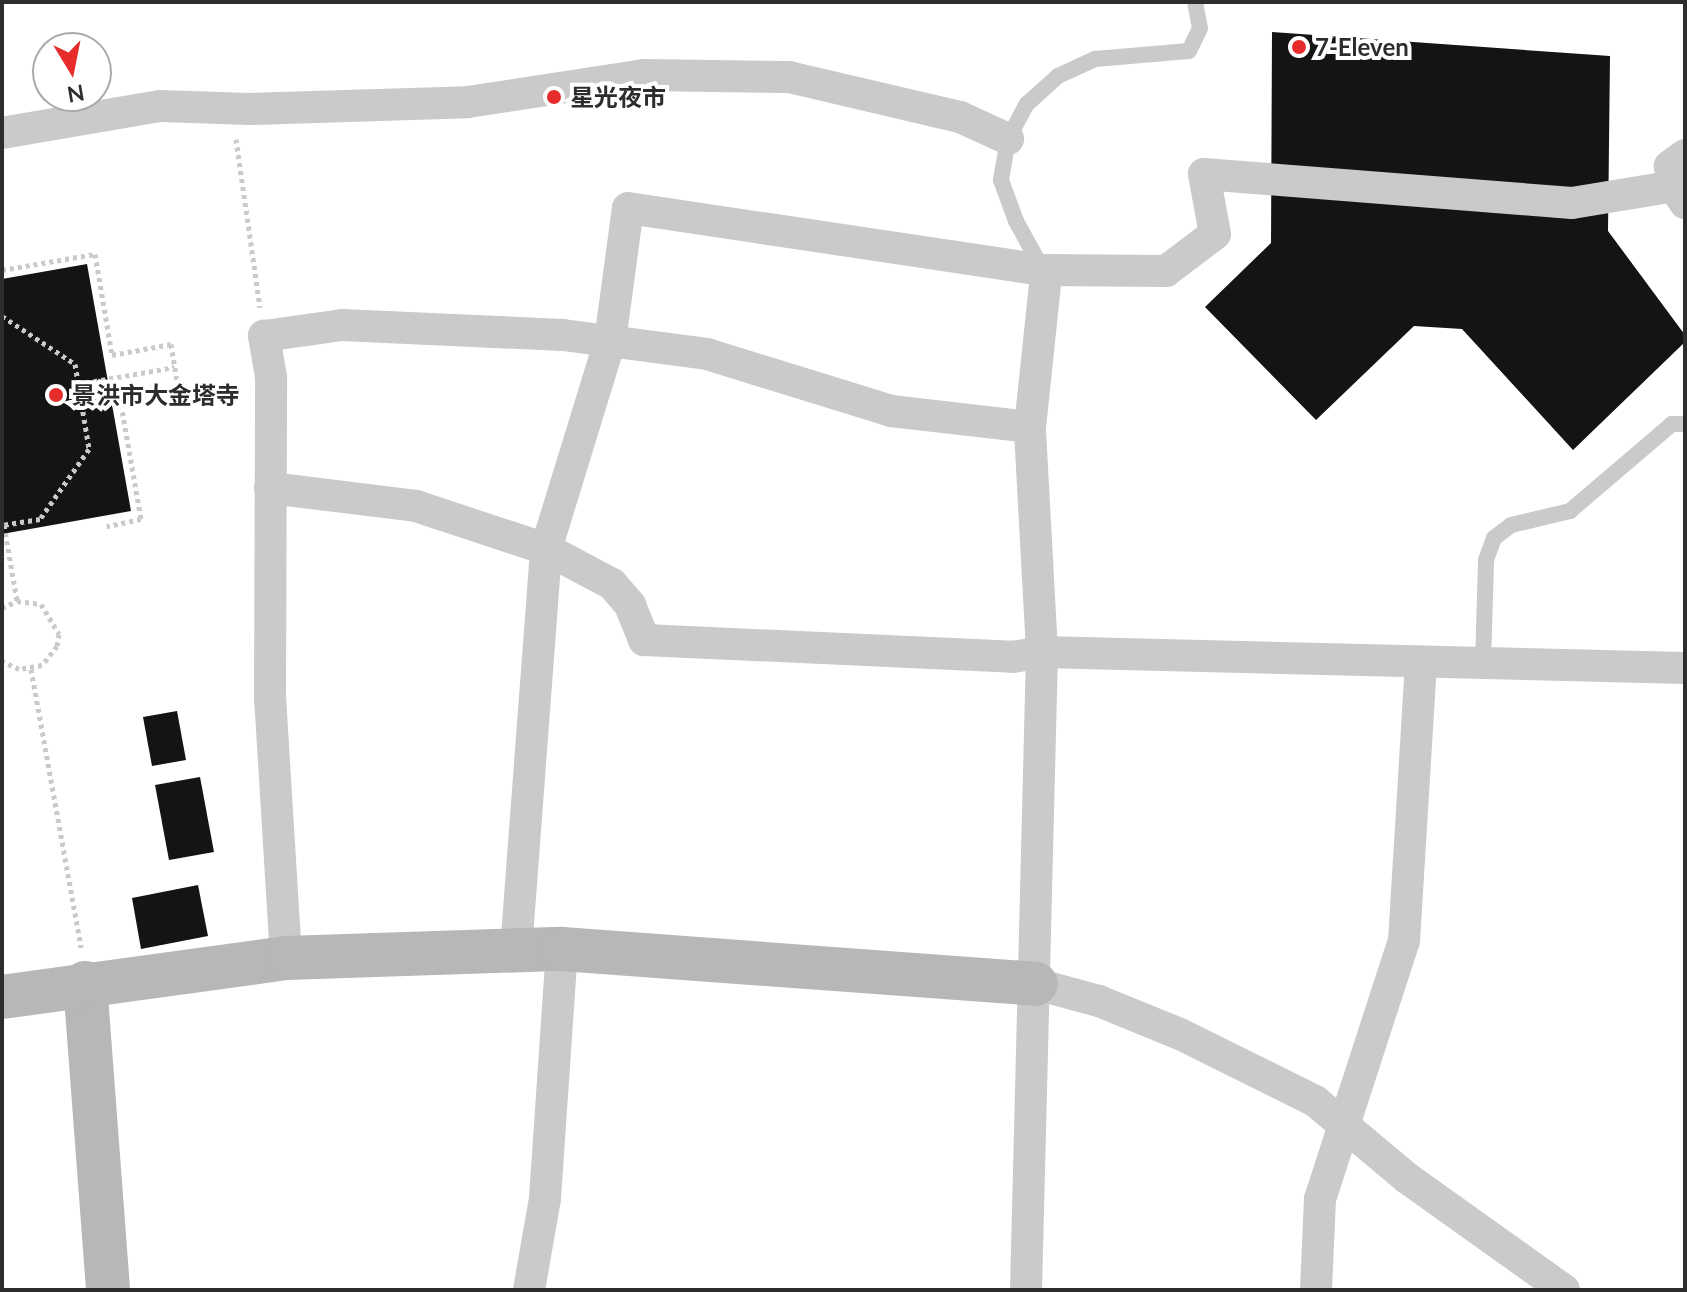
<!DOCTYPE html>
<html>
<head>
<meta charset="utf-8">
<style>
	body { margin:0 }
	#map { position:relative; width:1687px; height:1292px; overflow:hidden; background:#fff; font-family:Lato,"Noto Sans SC",sans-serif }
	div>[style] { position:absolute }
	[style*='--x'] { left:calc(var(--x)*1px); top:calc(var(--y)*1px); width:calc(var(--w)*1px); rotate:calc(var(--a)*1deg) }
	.building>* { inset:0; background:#141414 }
	.path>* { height:5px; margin-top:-2.5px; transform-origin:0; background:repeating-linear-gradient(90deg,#cacaca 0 4px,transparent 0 8px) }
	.lane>* { height:16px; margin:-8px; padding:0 8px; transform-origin:8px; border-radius:8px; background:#cacaca }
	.street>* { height:32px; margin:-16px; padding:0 16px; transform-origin:16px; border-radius:16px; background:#cacaca }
	.secondary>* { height:44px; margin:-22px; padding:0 22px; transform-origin:22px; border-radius:22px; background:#b7b7b7 }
	.dots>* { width:22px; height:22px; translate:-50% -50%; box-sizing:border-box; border:4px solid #fff; border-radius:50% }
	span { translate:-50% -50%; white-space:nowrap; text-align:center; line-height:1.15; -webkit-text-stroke:8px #fff; paint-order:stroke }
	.poi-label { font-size:24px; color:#2d2d2d; font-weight:700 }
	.left { translate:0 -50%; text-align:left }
	.frame { position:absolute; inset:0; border:4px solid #2d2d2d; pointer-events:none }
	.north { position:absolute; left:32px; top:32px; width:80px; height:80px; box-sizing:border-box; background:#fff; border:2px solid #ababab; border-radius:50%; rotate:170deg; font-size:22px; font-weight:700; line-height:32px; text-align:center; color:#2d2d2d }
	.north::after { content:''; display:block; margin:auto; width:28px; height:36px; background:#e72d2c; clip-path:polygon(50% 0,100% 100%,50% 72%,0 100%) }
</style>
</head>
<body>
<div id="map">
	<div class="building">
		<i style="clip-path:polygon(1272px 32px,1610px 56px,1608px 231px,1685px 335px,1685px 342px,1573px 450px,1462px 329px,1414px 326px,1316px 420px,1205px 307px,1271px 243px)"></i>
		<i style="clip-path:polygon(87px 264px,131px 511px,2px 534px,2px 279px)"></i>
		<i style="clip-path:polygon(177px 711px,186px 760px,152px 766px,143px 717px)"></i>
		<i style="clip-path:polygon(200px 777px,214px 852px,169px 860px,155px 785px)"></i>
		<i style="clip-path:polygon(198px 885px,208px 936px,141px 949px,132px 898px)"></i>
	</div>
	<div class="path">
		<i style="--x:236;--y:139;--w:170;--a:81.9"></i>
		<i style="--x:2;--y:270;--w:94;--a:-9.8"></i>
		<i style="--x:95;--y:254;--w:102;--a:80.4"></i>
		<i style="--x:112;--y:355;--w:60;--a:-10.6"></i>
		<i style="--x:171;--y:344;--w:51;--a:80.9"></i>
		<i style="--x:179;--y:394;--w:59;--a:170.2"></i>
		<i style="--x:121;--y:404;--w:117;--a:80.1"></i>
		<i style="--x:141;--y:519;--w:35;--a:168"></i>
		<i style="--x:2;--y:316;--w:87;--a:33.3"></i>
		<i style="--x:75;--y:364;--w:86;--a:80.6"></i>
		<i style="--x:89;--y:449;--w:85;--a:125"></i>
		<i style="--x:40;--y:519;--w:38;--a:171"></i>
		<i style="--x:78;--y:384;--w:98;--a:-9.9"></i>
		<i style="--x:4;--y:525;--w:77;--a:80.3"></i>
		<i style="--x:2;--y:608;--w:17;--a:-25"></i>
		<i style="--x:17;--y:601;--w:24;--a:7"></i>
		<i style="--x:41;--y:604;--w:35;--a:59"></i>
		<i style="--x:59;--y:634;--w:12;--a:99"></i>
		<i style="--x:57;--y:646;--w:24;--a:128"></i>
		<i style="--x:42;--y:665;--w:23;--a:170"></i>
		<i style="--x:19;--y:669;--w:19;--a:-155"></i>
		<i style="--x:31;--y:669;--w:283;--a:79.8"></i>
	</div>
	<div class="lane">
		<i style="--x:1044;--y:272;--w:58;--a:-118.8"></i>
		<i style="--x:1016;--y:221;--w:44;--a:-110.1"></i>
		<i style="--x:1001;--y:180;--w:42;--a:-80.3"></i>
		<i style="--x:1008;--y:139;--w:40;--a:-62"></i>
		<i style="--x:1027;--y:104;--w:42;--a:-42.1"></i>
		<i style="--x:1058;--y:76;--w:41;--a:-24.7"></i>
		<i style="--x:1095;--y:59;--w:94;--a:-4.9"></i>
		<i style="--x:1189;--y:51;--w:25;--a:-64"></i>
		<i style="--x:1200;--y:28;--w:26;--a:-101"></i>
		<i style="--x:1483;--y:663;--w:103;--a:-88.3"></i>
		<i style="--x:1486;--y:560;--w:23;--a:-70"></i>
		<i style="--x:1494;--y:538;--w:21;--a:-37"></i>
		<i style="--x:1511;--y:525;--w:61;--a:-13.3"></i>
		<i style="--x:1570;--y:511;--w:134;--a:-40.5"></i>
		<i style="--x:1672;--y:424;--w:13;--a:0"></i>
	</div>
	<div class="street">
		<i style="--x:2;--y:133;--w:160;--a:-9.7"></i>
		<i style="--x:160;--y:106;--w:90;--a:1.9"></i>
		<i style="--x:250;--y:109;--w:218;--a:-1.8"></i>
		<i style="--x:468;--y:102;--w:178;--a:-8.7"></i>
		<i style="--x:644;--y:75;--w:145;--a:0.8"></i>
		<i style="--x:789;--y:77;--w:176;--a:13.2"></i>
		<i style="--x:960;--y:117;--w:53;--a:24.6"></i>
		<i style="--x:1685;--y:155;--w:19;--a:144"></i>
		<i style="--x:1670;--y:166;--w:19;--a:81"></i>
		<i style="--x:1673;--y:185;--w:22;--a:56"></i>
		<i style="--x:270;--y:488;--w:147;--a:7"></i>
		<i style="--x:416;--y:506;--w:137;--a:18.3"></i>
		<i style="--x:546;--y:549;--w:75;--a:27.9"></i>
		<i style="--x:612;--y:584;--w:28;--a:49"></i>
		<i style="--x:630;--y:605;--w:38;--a:68"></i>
		<i style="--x:644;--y:640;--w:369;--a:2.6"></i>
		<i style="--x:1013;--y:657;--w:29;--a:-10"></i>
		<i style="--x:1042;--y:652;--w:643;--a:1.43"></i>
		<i style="--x:516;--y:950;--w:402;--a:-85.7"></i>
		<i style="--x:546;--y:549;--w:218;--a:-72.9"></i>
		<i style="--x:610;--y:341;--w:134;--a:-82.3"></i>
		<i style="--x:628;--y:208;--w:421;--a:8.5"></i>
		<i style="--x:1044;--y:270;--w:122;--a:0.5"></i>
		<i style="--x:1166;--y:271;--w:61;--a:-37.1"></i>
		<i style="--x:1215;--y:234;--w:61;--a:-100.4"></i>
		<i style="--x:1204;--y:174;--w:369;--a:4.5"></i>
		<i style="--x:1572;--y:203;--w:92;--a:-9.4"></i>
		<i style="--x:286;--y:958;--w:259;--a:-93.5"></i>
		<i style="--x:270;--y:699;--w:322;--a:-89.8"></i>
		<i style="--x:271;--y:377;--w:42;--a:-99.7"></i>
		<i style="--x:264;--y:336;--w:79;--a:-8"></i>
		<i style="--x:342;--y:325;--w:221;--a:2.6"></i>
		<i style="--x:563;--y:335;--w:145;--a:7.5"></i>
		<i style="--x:707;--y:354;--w:193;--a:17.2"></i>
		<i style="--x:891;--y:411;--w:140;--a:6.6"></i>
		<i style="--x:1036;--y:984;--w:65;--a:15.1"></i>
		<i style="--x:1099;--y:1001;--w:87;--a:22.2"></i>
		<i style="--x:1180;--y:1034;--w:151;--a:26.4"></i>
		<i style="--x:1315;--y:1101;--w:120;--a:39.9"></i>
		<i style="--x:1407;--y:1178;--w:193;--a:35.5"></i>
		<i style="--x:529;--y:1290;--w:93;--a:-80.1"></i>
		<i style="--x:545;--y:1198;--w:250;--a:-86.1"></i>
		<i style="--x:1026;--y:1290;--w:638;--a:-88.56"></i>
		<i style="--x:1042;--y:652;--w:225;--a:-93.1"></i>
		<i style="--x:1030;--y:427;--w:143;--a:-84"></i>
		<i style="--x:1316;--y:1290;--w:91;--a:-87.5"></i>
		<i style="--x:1320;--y:1199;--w:271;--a:-72"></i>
		<i style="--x:1404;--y:941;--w:280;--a:-86.5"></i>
	</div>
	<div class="secondary">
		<i style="--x:85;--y:983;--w:308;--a:85.7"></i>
		<i style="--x:2;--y:997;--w:287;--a:-7.8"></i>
		<i style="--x:286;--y:958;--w:276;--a:-1.9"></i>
		<i style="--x:562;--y:949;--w:475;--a:4.2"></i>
	</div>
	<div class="dots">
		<i style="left:1299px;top:47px;background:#e72d2c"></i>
		<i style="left:554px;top:97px;background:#e72d2c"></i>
		<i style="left:56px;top:395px;background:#e72d2c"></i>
	</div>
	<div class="poi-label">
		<span class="left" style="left:1315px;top:47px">7-Eleven</span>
		<span class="left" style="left:570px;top:97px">星光夜市</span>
		<span class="left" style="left:72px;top:395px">景洪市大金塔寺</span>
	</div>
	<div class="frame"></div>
	<div class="north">N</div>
</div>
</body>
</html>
